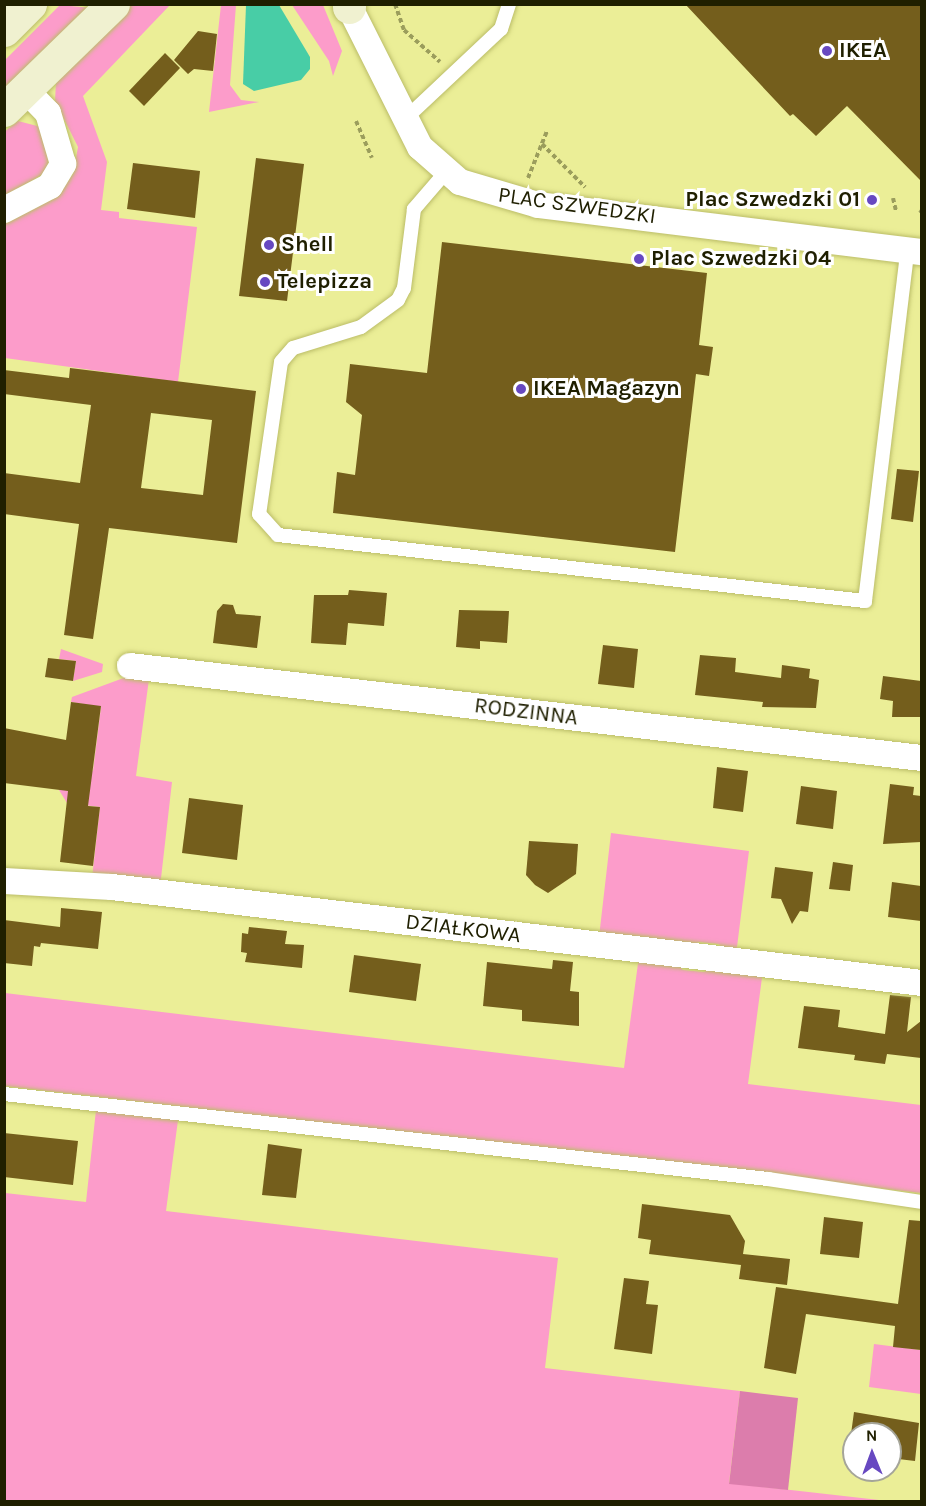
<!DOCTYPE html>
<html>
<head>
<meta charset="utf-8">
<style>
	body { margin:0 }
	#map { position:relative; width:926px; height:1506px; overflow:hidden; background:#ebee97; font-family:Karla,sans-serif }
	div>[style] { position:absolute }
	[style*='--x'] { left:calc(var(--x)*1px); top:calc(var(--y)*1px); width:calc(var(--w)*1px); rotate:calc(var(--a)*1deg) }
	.green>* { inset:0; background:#fc9cca }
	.forest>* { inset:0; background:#dc7dac }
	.water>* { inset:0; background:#48cda6 }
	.building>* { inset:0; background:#745e1c }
	.path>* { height:4px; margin-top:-2px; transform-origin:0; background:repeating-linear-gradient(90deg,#9b9d5c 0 4.5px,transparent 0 7.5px) }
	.roads { filter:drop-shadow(0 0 2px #bbbd68) drop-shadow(0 0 2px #bbbd68) }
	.service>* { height:14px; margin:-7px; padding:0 7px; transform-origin:7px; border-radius:7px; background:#fff }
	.minor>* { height:26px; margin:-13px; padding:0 13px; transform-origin:13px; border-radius:13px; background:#fff }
	.secondary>* { height:33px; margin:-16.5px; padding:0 16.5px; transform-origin:16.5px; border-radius:16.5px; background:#f0f1d0 }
	.dots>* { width:16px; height:16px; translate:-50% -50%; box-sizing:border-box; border:3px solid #fff; border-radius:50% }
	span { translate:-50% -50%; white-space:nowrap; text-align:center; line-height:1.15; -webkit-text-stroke:6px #fff; paint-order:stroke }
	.poi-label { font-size:22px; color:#1f1f00; font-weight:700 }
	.left { translate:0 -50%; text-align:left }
	.right { translate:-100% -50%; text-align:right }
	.street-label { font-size:22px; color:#1f1f00 }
	.frame { position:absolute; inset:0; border:6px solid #1f1f00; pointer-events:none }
	.north { position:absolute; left:842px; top:1422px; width:60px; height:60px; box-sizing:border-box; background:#fff; border:2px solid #a5a599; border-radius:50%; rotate:359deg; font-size:16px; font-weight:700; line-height:24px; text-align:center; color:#1f1f00 }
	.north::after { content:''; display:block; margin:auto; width:21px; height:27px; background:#6748c1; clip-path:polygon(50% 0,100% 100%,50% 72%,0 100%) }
</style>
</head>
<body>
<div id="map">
	<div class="green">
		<i style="clip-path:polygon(60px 5px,92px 8px,5px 92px,5px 60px)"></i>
		<i style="clip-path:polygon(131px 5px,170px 5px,83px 96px,107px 162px,101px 210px,119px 212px,119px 218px,197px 227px,178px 382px,5px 358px,5px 222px,59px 193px,73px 174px,78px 147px,55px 101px,56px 82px)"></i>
		<i style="clip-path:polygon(221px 5px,236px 5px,230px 85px,241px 100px,259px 102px,209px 112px)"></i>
		<i style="clip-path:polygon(292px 5px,323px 5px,342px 51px,333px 76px,329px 61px)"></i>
		<i style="clip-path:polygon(18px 121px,41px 127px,51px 160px,45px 173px,5px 196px,4px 132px)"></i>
		<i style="clip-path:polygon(61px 649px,103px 664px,102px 672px,73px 681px,76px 661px,59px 659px)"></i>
		<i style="clip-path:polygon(129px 676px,149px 679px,136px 776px,172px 782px,160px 887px,92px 878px,100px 807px,67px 803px,59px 790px,63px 768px,93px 771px,101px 707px,71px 702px,72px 697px)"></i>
		<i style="clip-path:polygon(611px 833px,749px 851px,736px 955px,726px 954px,719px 944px,698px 942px,694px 949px,599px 937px)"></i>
		<i style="clip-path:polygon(639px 956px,673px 960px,683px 970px,704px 972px,716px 965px,763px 970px,748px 1084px,921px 1105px,921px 1193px,5px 1086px,5px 993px,624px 1068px)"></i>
		<i style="clip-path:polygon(96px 1110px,178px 1120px,166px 1211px,558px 1258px,545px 1368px,740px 1391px,729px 1483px,888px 1501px,5px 1502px,5px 1193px,86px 1202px)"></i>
		<i style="clip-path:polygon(874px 1344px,921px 1350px,921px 1394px,869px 1387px)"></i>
	</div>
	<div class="forest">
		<i style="clip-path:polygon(740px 1391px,798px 1398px,788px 1490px,729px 1484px)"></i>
	</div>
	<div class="water">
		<i style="clip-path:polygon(246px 5px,279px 5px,310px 57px,310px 69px,301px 80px,254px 91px,243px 84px)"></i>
	</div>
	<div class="building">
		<i style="clip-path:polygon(685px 4px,921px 4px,921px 181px,847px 106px,816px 136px,793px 114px,790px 116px)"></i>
		<i style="clip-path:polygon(198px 31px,217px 34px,213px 71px,194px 69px,188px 74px,174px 60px)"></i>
		<i style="clip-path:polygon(165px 53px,180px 68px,144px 106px,129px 91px)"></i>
		<i style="clip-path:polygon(256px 158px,304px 164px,287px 301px,239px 296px)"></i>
		<i style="clip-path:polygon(133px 163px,200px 171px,195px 218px,127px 209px)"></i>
		<i style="clip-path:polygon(442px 242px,707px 273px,699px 345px,713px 347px,709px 376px,696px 374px,675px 552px,333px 513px,337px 472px,355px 475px,362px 415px,346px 402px,350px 364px,427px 373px)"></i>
		<i style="clip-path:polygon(evenodd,70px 368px,256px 391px,237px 543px,109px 528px,93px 639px,64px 635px,79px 524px,4px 514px,4px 473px,80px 483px,91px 405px,4px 394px,4px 370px,69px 378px,70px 368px,151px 413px,212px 420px,203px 495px,141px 488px,151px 413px)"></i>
		<i style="clip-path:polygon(897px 469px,919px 471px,913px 522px,891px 519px)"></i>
		<i style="clip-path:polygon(349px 590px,387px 593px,384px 626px,348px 623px,346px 645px,311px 643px,314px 595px,348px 595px)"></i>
		<i style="clip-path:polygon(223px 604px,233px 605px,236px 614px,261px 616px,257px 648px,213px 643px,217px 611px)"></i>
		<i style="clip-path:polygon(459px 610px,509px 611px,507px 643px,480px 641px,480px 649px,456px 647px)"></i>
		<i style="clip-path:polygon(603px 645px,638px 649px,634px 688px,598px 684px)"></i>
		<i style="clip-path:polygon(700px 655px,736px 658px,735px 672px,781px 678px,782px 665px,810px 669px,809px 678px,819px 680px,816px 708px,762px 707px,763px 702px,695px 695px)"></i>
		<i style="clip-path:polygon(48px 658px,76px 661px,73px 681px,45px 677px)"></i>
		<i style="clip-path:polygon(883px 676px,921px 681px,921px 717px,892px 717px,893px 701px,880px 699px)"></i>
		<i style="clip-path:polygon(71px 702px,101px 706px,88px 806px,100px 807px,93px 866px,60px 862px,68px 791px,4px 783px,4px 728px,66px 740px)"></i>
		<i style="clip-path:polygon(717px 767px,748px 771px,743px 812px,713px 808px)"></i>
		<i style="clip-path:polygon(890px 784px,914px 787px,913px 795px,921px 796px,921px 842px,883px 844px)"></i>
		<i style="clip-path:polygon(801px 786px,837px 791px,833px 829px,796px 824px)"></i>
		<i style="clip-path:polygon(189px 798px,243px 805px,237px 860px,182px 853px)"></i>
		<i style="clip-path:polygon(529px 841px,578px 844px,576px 874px,548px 893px,535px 885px,526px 875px)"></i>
		<i style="clip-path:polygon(833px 862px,853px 865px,850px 891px,829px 889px)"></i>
		<i style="clip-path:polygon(775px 867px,813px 872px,808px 912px,800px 911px,792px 924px,781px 899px,771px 898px)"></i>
		<i style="clip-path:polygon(892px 882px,921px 886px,921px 921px,888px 917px)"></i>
		<i style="clip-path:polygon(61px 908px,102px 912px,98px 949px,41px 943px,40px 947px,34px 946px,32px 966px,4px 963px,4px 920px,60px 927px)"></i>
		<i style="clip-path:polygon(249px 927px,287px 931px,285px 944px,304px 945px,302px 968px,245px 962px,247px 953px,241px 952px,242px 933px,248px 934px)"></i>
		<i style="clip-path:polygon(354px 955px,421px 964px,416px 1001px,349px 992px)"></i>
		<i style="clip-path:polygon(553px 960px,573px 962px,570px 991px,579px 992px,579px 1026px,522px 1021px,522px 1010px,483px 1006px,487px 962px,552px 969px)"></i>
		<i style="clip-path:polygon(890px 995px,911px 997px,907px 1032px,921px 1021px,921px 1058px,887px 1054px,885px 1064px,854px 1060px,855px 1055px,798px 1048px,804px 1006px,840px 1010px,838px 1027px,885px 1034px)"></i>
		<i style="clip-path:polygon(4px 1133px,78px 1141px,73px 1185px,4px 1177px)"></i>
		<i style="clip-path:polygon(268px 1144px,302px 1149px,296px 1198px,262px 1195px)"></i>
		<i style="clip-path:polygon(642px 1204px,730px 1215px,745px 1241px,743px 1254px,790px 1259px,787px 1285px,739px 1279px,741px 1265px,649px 1254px,651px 1240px,638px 1238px)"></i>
		<i style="clip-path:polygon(824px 1217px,863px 1222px,859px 1258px,820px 1254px)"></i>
		<i style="clip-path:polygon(909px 1220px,921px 1221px,921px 1350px,893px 1347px,895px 1326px,806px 1314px,796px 1374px,764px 1368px,776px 1287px,898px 1304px)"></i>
		<i style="clip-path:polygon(624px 1278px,649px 1281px,646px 1304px,658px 1305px,652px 1354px,614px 1349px)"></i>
		<i style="clip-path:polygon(854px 1412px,919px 1423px,915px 1461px,890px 1458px,890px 1434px,851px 1434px)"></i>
	</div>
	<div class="path">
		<i style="--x:395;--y:4;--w:28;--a:71"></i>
		<i style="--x:404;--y:30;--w:48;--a:41.6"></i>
		<i style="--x:356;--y:121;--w:40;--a:66.6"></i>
		<i style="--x:542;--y:144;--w:61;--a:45"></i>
		<i style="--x:528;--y:178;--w:51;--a:-68"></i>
		<i style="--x:893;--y:198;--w:13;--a:77"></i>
		<i style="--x:920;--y:213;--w:4;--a:-56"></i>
	</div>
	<div class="roads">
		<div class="service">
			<i style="--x:404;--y:120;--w:133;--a:-43.2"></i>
			<i style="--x:501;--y:29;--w:26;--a:-72"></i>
			<i style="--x:445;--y:173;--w:48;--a:130.7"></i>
			<i style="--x:414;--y:209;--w:80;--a:97.2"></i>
			<i style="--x:404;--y:288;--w:13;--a:117"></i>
			<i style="--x:398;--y:300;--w:46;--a:143.9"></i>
			<i style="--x:361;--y:327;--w:71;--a:162.8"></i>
			<i style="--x:293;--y:348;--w:18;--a:131"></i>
			<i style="--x:281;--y:362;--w:154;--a:98.2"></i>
			<i style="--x:259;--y:514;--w:28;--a:48"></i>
			<i style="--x:278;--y:535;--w:591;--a:6.42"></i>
			<i style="--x:865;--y:601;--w:357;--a:-83.1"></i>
			<i style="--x:4;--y:1094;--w:769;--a:6.35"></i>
			<i style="--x:768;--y:1179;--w:156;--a:8.5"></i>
		</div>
		<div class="minor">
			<i style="--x:348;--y:4;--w:160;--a:63.3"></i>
			<i style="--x:420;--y:147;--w:53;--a:41.2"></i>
			<i style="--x:460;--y:182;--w:81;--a:16.4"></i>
			<i style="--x:538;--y:205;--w:387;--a:7"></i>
			<i style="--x:4;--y:210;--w:52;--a:-27.6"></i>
			<i style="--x:50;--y:186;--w:26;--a:-59"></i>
			<i style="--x:63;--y:164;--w:53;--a:-106.4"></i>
			<i style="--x:48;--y:113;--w:30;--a:-134"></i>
			<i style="--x:130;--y:666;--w:797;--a:6.63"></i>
			<i style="--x:4;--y:881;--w:108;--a:3.2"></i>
			<i style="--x:112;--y:887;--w:816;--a:6.76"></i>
		</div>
		<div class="secondary">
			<i style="--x:349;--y:7;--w:3;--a:-90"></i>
			<i style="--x:4;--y:30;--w:37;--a:-45"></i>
			<i style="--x:4;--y:110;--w:152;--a:-44.2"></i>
		</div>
	</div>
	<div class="dots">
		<i style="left:827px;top:51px;background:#6748c1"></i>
		<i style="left:872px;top:200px;background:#6748c1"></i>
		<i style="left:269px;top:245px;background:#6748c1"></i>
		<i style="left:639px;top:259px;background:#6748c1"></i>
		<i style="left:265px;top:282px;background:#6748c1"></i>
		<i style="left:521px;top:389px;background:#6748c1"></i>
	</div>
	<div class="poi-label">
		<span class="left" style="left:839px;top:51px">IKEA</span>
		<span class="right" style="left:860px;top:200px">Plac Szwedzki 01</span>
		<span class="left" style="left:281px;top:245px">Shell</span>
		<span class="left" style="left:651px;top:259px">Plac Szwedzki 04</span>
		<span class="left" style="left:277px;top:282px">Telepizza</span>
		<span class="left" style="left:533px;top:389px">IKEA Magazyn</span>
	</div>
	<div class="street-label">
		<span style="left:577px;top:206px;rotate:8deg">PLAC SZWEDZKI</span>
		<span style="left:526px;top:712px;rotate:7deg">RODZINNA</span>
		<span style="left:463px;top:929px;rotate:7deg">DZIAŁKOWA</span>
	</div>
	<div class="frame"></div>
	<div class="north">N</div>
</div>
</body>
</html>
